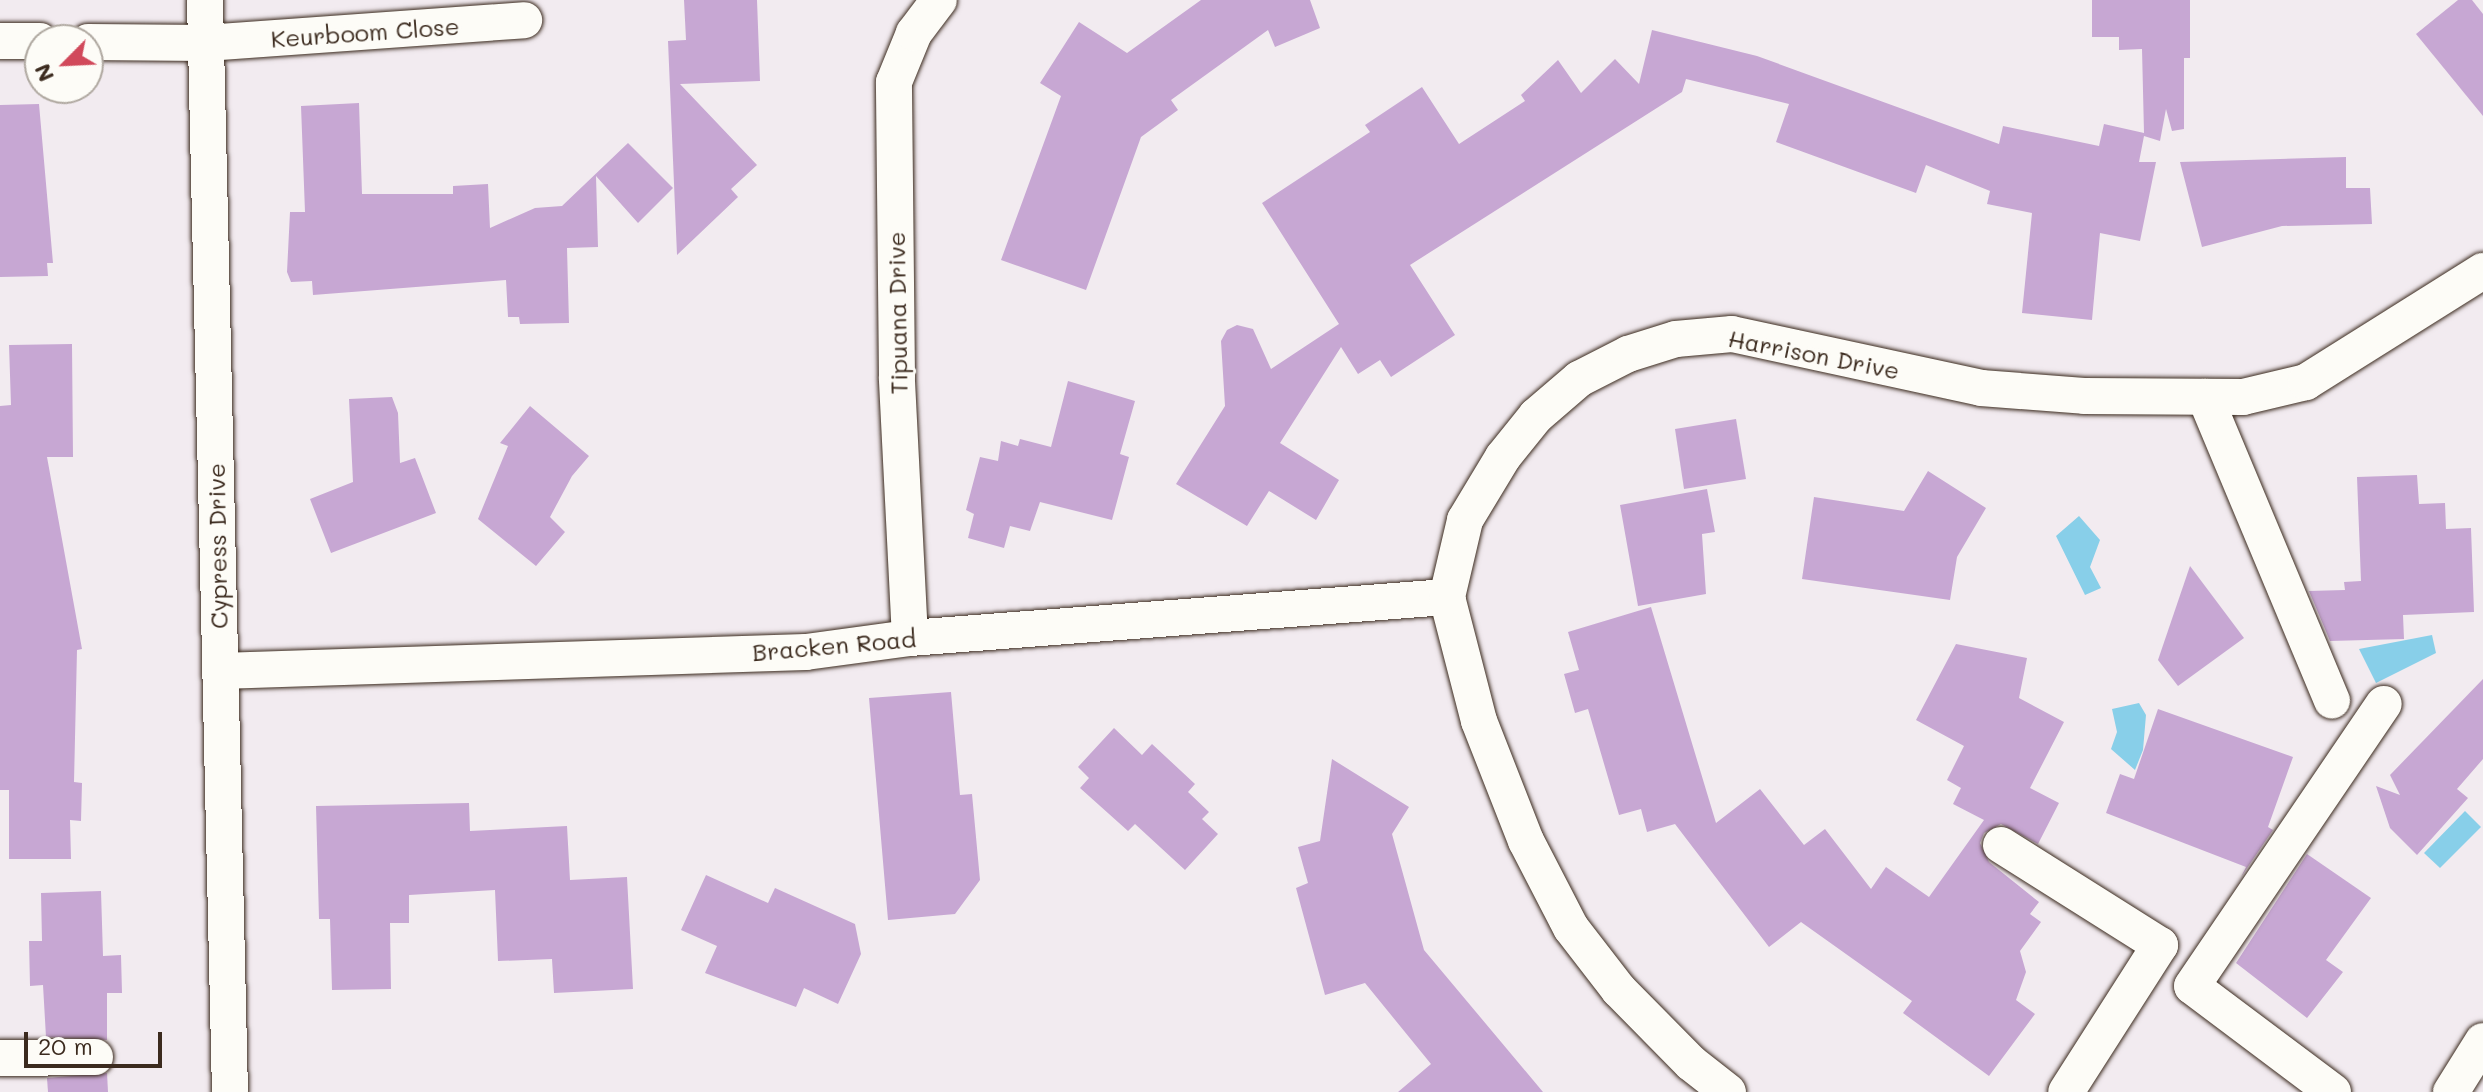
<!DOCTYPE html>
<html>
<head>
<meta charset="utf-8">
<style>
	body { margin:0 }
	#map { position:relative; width:2483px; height:1092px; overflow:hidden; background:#f2ebf0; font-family:Mali,sans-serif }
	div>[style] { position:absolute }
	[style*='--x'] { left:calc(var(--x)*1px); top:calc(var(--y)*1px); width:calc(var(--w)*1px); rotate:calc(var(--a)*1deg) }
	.water>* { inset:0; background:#88cfe9 }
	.building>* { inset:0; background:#c7a7d3 }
	.roads { filter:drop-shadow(0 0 2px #3b2a1e) drop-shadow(0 0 2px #3b2a1e) }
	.street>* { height:36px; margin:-18px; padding:0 18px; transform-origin:18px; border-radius:18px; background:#fdfcf7 }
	span { translate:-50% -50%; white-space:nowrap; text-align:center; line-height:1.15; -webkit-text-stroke:6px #fdfcf7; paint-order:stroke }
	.street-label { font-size:24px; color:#3b2a1e }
	.north { position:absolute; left:24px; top:24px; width:80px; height:80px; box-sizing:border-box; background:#fdfcf7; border:2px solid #afa8a0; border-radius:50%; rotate:246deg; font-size:22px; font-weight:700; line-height:32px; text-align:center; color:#3b2a1e }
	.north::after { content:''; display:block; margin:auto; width:28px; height:36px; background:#d1495b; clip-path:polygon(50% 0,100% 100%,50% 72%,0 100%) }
	.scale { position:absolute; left:24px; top:1032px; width:138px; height:36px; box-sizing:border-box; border:4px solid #3b2a1e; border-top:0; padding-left:10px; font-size:24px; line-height:28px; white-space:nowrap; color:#3b2a1e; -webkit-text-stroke:6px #fdfcf7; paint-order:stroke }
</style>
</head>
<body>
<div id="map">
	<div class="water">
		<i style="clip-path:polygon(2079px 516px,2100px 540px,2090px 567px,2101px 588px,2085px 595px,2056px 536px)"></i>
		<i style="clip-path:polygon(2432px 635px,2436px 653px,2376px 683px,2359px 649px)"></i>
		<i style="clip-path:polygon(2139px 703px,2146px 715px,2143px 750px,2135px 770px,2111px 749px,2117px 732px,2112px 709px)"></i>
		<i style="clip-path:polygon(2465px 811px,2481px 827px,2440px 868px,2424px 853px)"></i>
	</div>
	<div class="building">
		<i style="clip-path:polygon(684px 0,757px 0,760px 81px,680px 84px,757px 165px,731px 189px,738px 197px,677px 255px,668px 41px,686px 40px)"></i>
		<i style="clip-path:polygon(1201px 0,1310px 0,1320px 28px,1275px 47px,1268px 30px,1171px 100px,1178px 110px,1141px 137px,1086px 290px,1001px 260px,1061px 96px,1040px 83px,1079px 22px,1127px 53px)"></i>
		<i style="clip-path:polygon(2092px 0,2190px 0,2190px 58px,2184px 58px,2184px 129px,2172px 131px,2166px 109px,2160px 141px,2144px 136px,2139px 162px,2156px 162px,2140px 241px,2100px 233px,2092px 320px,2022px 313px,2032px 213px,1987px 204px,1990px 191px,1926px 165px,1916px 193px,1776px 142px,1789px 104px,1686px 79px,1682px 92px,1410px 265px,1455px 335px,1391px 377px,1380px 360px,1358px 374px,1341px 347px,1280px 443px,1339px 480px,1316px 520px,1269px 491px,1247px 526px,1176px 484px,1225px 406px,1221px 341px,1227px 330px,1237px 325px,1253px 329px,1271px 369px,1339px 324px,1262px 203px,1370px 132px,1365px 125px,1422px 87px,1459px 144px,1525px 101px,1521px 95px,1558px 60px,1581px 93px,1615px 59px,1639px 84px,1652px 30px,1757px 56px,1999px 144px,2003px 126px,2099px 146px,2104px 124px,2144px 133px,2142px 49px,2119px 50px,2119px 37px,2092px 37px)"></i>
		<i style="clip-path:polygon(2458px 0,2472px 0,2483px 14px,2483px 116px,2416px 34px)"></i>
		<i style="clip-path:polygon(359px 103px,362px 194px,453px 194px,453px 186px,488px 184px,490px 228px,535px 208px,562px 206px,628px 143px,673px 188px,638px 223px,596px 176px,598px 247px,567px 248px,569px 323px,520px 324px,519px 317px,508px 317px,506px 280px,313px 295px,312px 281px,291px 282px,287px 272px,290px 212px,305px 212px,301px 106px)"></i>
		<i style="clip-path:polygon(39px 104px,53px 263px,47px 263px,48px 276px,0 277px,0 105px)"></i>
		<i style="clip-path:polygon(2346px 157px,2346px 188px,2370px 188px,2372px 224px,2282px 226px,2202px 247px,2180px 162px)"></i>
		<i style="clip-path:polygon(72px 344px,73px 457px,47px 457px,82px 649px,77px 650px,74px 782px,82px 783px,81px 821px,70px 820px,71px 859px,9px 859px,9px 790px,0 790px,0 406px,11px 405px,9px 345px)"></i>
		<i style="clip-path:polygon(1068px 381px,1135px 401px,1120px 454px,1129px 457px,1112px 520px,1040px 502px,1030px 531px,1010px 526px,1004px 548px,968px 538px,974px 514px,966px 510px,980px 457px,998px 461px,1001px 441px,1018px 446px,1020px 439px,1051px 447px)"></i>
		<i style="clip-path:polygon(392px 397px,398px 413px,400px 463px,415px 458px,436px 513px,331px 553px,310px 499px,353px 482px,349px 399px)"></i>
		<i style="clip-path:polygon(530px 406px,589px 456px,572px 476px,550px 517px,565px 532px,536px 566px,478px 519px,508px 446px,500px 443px)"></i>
		<i style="clip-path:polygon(1736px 419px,1746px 479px,1684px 489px,1675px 429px)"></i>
		<i style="clip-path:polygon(1928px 471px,1986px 508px,1957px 557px,1950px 600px,1802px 579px,1814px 497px,1904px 511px)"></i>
		<i style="clip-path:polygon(2417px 475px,2419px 504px,2445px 503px,2446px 529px,2471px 528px,2474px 612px,2403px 615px,2404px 639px,2330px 641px,2309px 591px,2345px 590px,2344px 582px,2361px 581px,2357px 477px)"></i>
		<i style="clip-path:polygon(1707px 489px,1715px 532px,1702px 534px,1706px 594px,1638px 606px,1620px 505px)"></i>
		<i style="clip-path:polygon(2190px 566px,2244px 638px,2178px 686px,2158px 660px)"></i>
		<i style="clip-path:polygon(1651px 607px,1716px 823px,1760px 789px,1804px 845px,1825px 829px,1871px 889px,1886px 867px,1929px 897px,1984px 820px,1953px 804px,1961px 788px,1947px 780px,1964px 746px,1916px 720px,1956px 644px,2027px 658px,2019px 698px,2064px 722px,2030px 788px,2059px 803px,2038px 844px,2001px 824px,1984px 833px,1980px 843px,1989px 862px,2039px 902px,2030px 914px,2041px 922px,2020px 951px,2026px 972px,2016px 1000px,2035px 1014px,1989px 1076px,1903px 1013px,1912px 1001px,1801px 922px,1769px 947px,1675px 824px,1647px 832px,1641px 809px,1619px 815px,1588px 709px,1575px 713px,1564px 674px,1579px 670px,1568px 632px)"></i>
		<i style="clip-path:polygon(2483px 679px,2483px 759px,2457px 789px,2468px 798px,2417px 855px,2390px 828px,2376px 786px,2400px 795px,2390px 775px)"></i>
		<i style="clip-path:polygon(951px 692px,960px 795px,972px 794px,980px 880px,955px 914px,888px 920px,869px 698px)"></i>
		<i style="clip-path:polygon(2158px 709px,2293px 757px,2268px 827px,2273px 830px,2241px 877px,2246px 867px,2106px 813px,2120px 774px,2134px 779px)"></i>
		<i style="clip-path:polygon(1114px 728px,1142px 755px,1152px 744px,1195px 784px,1188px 792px,1209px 812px,1202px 819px,1218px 834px,1185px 870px,1135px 824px,1128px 831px,1080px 788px,1089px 778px,1078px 767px)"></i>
		<i style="clip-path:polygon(1332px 759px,1409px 807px,1392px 834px,1424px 950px,1543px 1092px,1398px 1092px,1431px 1064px,1365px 983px,1325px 995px,1296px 888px,1308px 883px,1298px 847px,1320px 841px)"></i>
		<i style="clip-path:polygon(469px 803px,470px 831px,567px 826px,570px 880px,627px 877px,633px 989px,554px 993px,552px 959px,498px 961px,495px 890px,409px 895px,409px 923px,390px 923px,391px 989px,332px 990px,330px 919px,319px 919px,316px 806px)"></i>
		<i style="clip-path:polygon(2307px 854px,2371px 898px,2326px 960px,2343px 972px,2307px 1018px,2236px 963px)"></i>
		<i style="clip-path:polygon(706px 875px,768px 903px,775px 888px,855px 924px,861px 954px,838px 1004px,804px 988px,796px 1007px,705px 973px,717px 946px,681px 930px)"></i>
		<i style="clip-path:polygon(101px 891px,103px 956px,121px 955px,122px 993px,107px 993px,107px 1040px,46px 1037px,43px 985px,30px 986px,29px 941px,42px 941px,41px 893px)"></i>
		<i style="clip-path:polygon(107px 1073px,108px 1092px,48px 1092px,47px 1078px)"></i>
	</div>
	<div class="roads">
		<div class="street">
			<i style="--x:205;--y:0;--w:1092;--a:88.69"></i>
			<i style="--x:0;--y:41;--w:40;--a:0"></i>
			<i style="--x:88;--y:42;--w:118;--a:0.5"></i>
			<i style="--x:206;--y:43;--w:319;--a:-4.1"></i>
			<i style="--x:2205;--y:397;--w:329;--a:67.3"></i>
			<i style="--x:910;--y:638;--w:261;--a:-92.9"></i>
			<i style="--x:897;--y:377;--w:295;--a:-90.6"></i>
			<i style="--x:894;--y:82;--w:53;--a:-67.8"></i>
			<i style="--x:914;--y:33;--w:41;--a:-52.9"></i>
			<i style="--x:220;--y:671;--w:586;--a:-1.86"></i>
			<i style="--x:806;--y:652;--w:105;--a:-7.7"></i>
			<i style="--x:910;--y:638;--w:539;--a:-4.37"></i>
			<i style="--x:2001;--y:845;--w:188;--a:32.2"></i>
			<i style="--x:2160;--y:945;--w:174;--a:122.6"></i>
			<i style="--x:0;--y:1058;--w:95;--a:-0.6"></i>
			<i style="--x:1728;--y:1092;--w:47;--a:-141.9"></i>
			<i style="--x:1691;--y:1063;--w:103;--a:-134.6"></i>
			<i style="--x:1619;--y:990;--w:78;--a:-127.7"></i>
			<i style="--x:1571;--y:928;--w:98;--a:-117.3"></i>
			<i style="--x:1526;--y:841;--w:129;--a:-111.4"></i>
			<i style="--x:1479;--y:721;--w:128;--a:-104.5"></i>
			<i style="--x:1447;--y:597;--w:79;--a:-76.8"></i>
			<i style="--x:1465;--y:520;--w:74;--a:-58.9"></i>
			<i style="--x:1503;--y:457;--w:53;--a:-51.2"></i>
			<i style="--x:1536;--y:416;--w:57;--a:-40.7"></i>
			<i style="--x:1579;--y:379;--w:55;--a:-27"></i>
			<i style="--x:1628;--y:354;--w:50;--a:-17.4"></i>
			<i style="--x:1676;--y:339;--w:56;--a:-5.1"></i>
			<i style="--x:1732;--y:334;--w:255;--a:12.2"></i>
			<i style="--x:1981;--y:388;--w:103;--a:4.4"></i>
			<i style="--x:2084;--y:396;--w:159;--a:0.4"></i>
			<i style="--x:2243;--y:397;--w:65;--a:-13.4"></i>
			<i style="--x:2306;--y:382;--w:209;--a:-32.1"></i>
			<i style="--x:2333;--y:1092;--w:176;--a:-143.1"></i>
			<i style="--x:2192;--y:986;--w:341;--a:-55.8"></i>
			<i style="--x:2451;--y:1092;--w:60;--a:-57.9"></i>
		</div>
	</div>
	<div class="street-label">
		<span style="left:365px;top:32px;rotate:-4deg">Keurboom Close</span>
		<span style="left:897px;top:313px;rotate:-91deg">Tipuana Drive</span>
		<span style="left:1814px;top:354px;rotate:11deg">Harrison Drive</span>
		<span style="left:217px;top:546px;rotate:-91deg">Cypress Drive</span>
		<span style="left:834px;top:645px;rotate:-5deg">Bracken Road</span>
	</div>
	<div class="north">N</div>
	<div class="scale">20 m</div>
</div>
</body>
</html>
